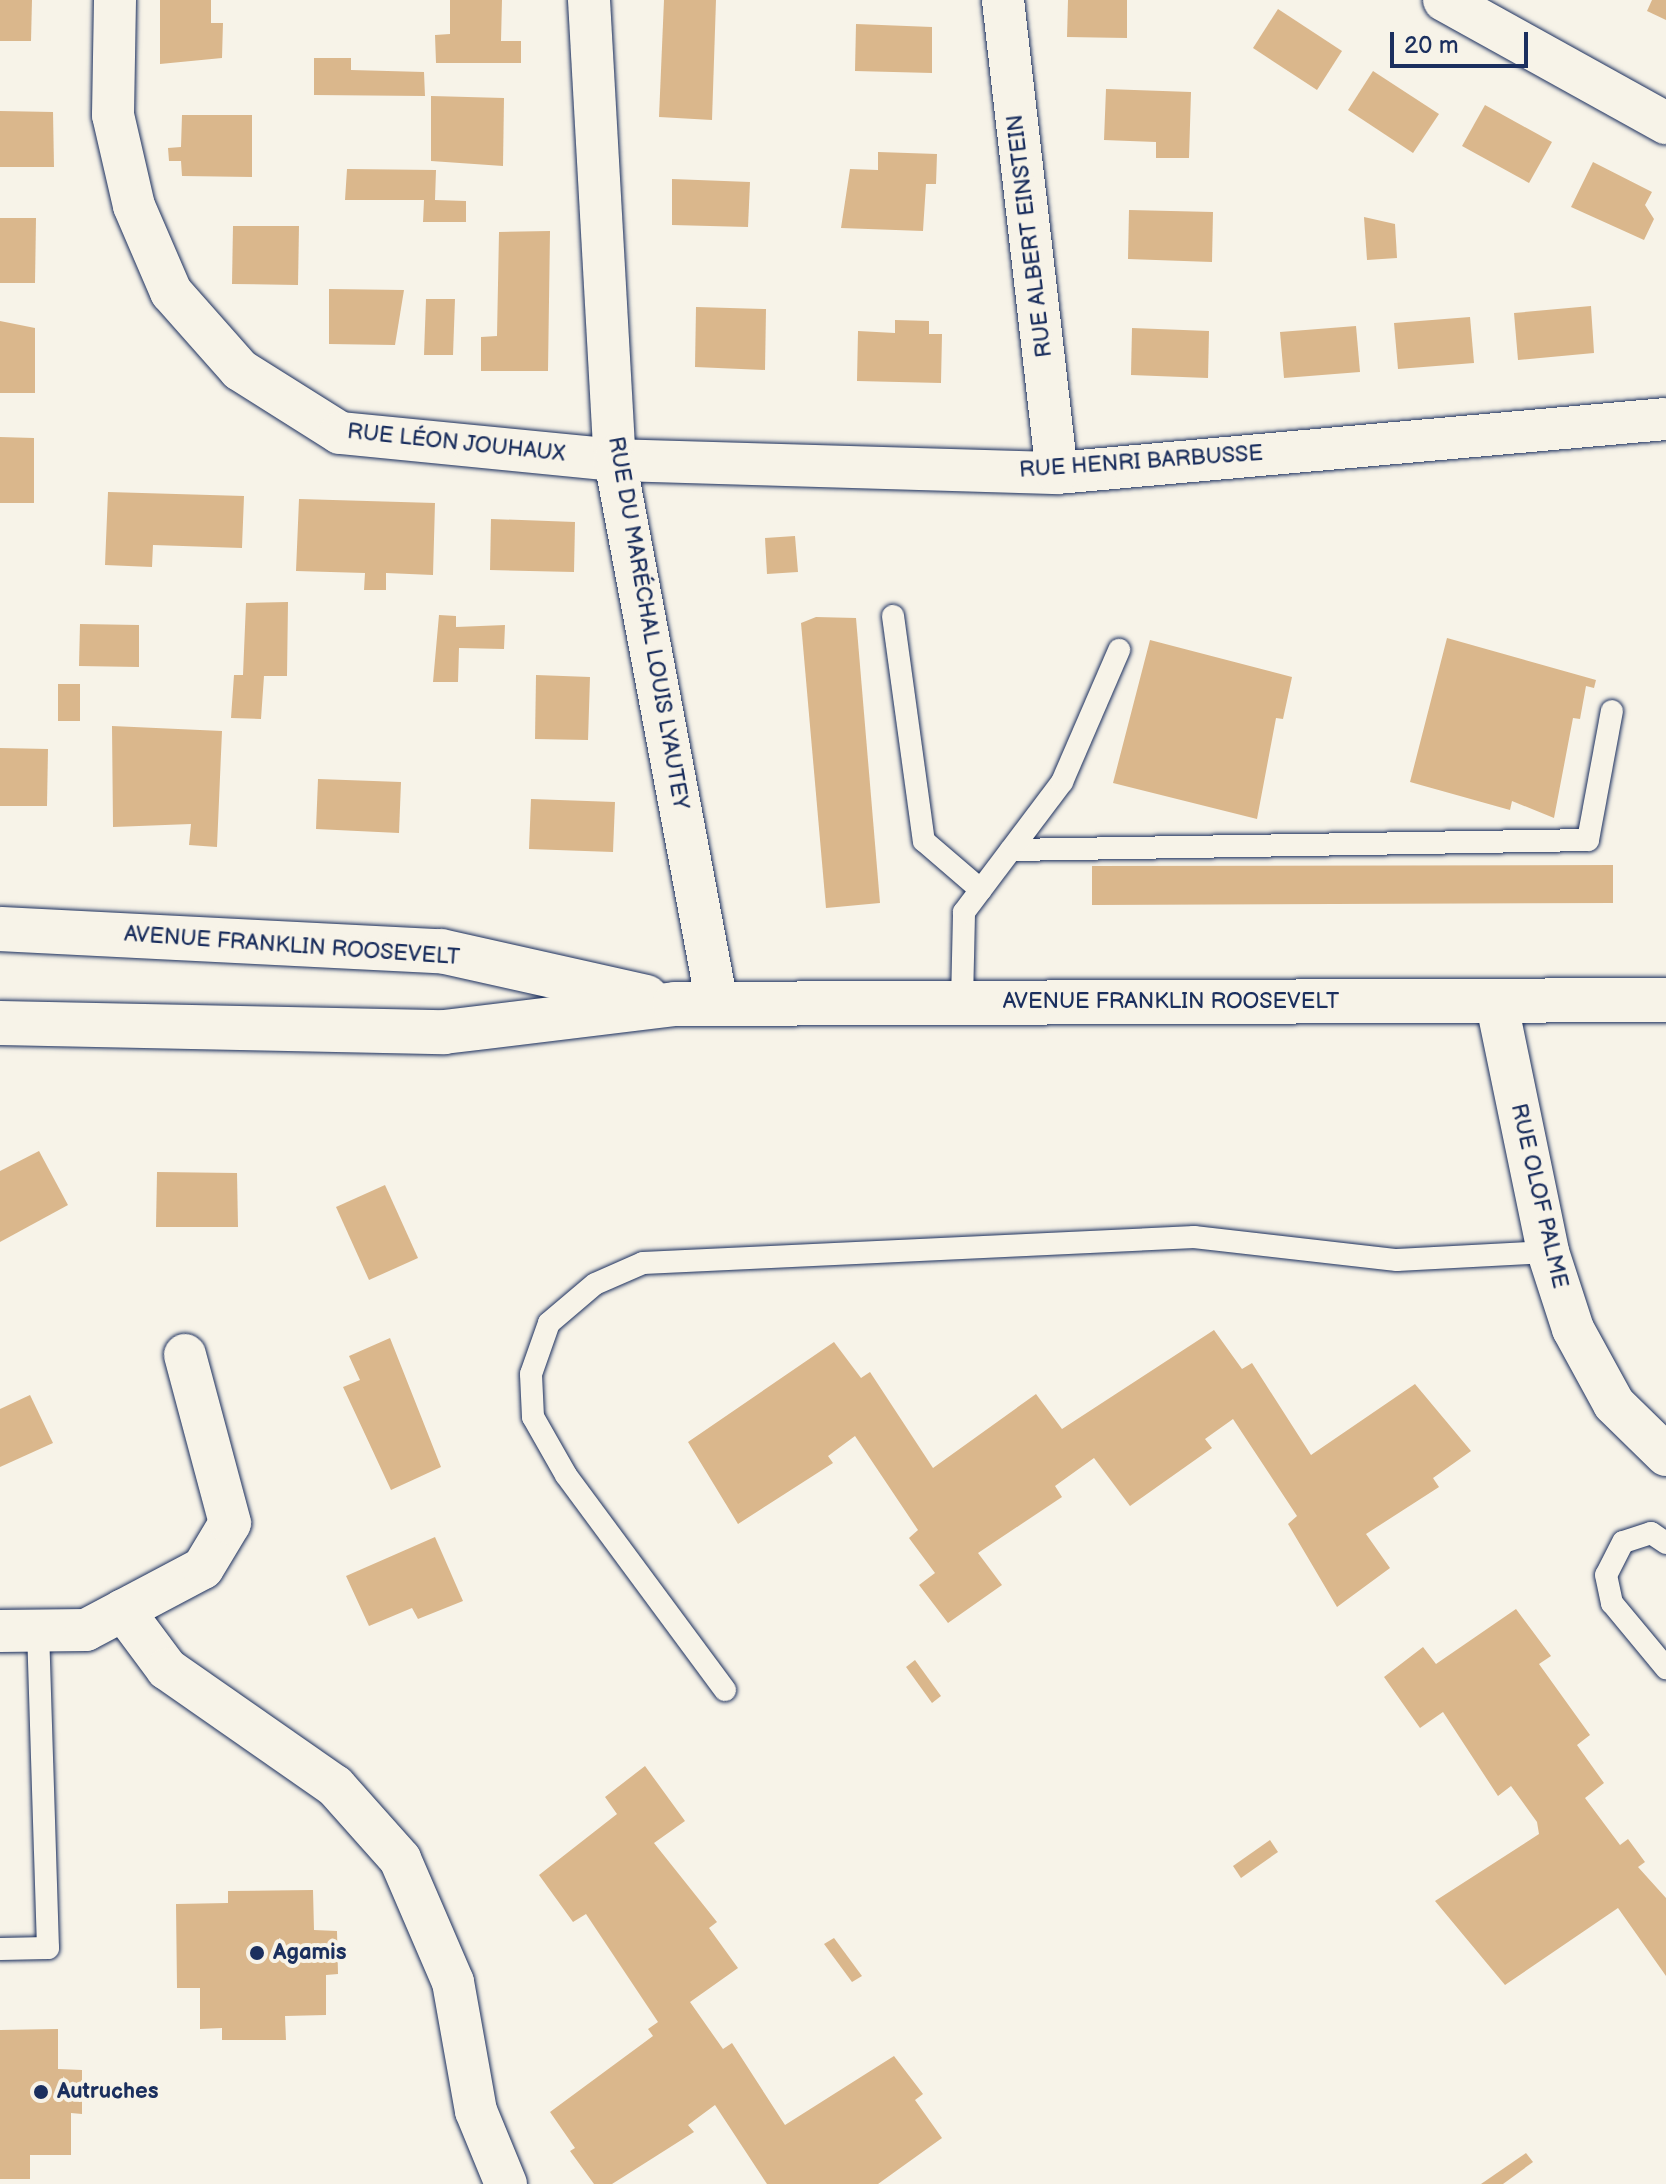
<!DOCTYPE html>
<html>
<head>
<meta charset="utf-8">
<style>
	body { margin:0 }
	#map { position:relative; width:1666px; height:2184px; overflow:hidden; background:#f7f3e8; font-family:"Balsamiq Sans",sans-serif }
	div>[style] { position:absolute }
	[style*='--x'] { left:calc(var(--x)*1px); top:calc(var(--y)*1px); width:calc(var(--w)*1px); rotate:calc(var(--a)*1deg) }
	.building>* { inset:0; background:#dab78c }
	.roads { filter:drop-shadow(0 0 2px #1b2f5e) drop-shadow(0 0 2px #1b2f5e) }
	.service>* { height:22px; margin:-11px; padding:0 11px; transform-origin:11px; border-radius:11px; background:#f7f3e8 }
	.minor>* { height:42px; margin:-21px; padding:0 21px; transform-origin:21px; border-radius:21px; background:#f7f3e8 }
	.tertiary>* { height:44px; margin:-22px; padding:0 22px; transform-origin:22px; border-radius:22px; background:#f7f3e8 }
	.dots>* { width:22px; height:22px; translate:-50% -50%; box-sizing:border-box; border:4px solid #f7f3e8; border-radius:50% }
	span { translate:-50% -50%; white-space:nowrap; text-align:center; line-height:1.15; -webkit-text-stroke:8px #f7f3e8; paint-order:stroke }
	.street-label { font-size:22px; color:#1b2f5e }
	.poi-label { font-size:22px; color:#1b2f5e; font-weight:700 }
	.left { translate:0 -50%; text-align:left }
	.scale { position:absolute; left:1390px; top:32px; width:138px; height:36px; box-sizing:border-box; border:4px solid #1b2f5e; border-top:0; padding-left:10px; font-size:24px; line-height:28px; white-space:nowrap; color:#1b2f5e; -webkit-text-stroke:6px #f7f3e8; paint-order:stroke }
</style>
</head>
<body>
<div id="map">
	<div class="building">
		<i style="clip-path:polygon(0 0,32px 0,31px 41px,0 41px)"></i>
		<i style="clip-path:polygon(160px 0,211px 0,211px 23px,223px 23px,222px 58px,160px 64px)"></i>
		<i style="clip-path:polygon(450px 0,502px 0,501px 41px,521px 41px,521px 63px,436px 63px,435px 35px,450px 34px)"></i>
		<i style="clip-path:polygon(664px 0,716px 0,712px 120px,659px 117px)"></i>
		<i style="clip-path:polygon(1068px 0,1127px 0,1127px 38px,1067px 37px)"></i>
		<i style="clip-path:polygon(1652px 0,1666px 0,1666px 20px,1647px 11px)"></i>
		<i style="clip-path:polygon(1278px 9px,1342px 51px,1317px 90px,1253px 48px)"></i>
		<i style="clip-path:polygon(856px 24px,932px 27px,932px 73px,855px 71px)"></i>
		<i style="clip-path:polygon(314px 58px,351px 58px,351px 70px,424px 72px,425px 96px,314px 95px)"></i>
		<i style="clip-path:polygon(1373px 71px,1439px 114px,1413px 153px,1348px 110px)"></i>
		<i style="clip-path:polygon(1106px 89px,1191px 92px,1189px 158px,1156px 158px,1156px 142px,1104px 140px)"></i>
		<i style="clip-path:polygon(431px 96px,504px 98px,503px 166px,431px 161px)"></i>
		<i style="clip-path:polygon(1485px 105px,1552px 142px,1529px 183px,1462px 146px)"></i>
		<i style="clip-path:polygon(0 111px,53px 112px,54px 167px,0 167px)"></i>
		<i style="clip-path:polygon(182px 115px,252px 115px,252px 177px,182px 176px,181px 161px,169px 161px,168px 148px,181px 147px)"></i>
		<i style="clip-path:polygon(878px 152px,937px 154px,936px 184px,926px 184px,923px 231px,841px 228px,850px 169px,878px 170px)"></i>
		<i style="clip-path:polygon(1593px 162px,1652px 192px,1645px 205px,1654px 219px,1644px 240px,1571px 207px)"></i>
		<i style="clip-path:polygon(347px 169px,436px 170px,435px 200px,466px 201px,466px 222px,423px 222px,424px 200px,345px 200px)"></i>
		<i style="clip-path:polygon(672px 179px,750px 182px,748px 227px,672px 225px)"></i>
		<i style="clip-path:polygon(1129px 210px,1213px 212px,1212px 262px,1128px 259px)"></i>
		<i style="clip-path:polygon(1364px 217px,1395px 224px,1397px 258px,1367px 260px)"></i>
		<i style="clip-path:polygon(0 218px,36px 218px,35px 283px,0 283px)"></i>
		<i style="clip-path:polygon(233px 226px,299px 226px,298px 285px,232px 284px)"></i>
		<i style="clip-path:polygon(550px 231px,548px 371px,481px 371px,481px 337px,497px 336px,499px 232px)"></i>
		<i style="clip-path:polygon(329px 289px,404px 290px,395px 345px,329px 344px)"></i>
		<i style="clip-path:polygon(426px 299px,455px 299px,453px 355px,424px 355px)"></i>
		<i style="clip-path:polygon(1591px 306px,1594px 353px,1518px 360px,1514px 313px)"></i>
		<i style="clip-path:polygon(696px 307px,766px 309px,765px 370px,695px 367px)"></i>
		<i style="clip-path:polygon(1470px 317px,1474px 363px,1398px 369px,1394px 323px)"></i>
		<i style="clip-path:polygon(895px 320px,929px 321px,929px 334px,942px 334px,941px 383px,857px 381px,858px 331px,895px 333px)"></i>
		<i style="clip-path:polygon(0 321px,35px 328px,35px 393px,0 393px)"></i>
		<i style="clip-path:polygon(1356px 326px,1360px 372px,1284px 378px,1280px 332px)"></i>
		<i style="clip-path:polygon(1132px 328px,1209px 331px,1208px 378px,1131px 375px)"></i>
		<i style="clip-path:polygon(0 437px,34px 438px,34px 503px,0 503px)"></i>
		<i style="clip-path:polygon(108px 492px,244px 496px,242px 548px,153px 545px,152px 567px,105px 565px)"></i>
		<i style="clip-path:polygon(299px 499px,435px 503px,433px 575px,386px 573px,386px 590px,364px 590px,365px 573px,296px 571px)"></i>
		<i style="clip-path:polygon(491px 519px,575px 522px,574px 572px,490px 570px)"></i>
		<i style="clip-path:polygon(795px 536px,798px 572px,767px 574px,765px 538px)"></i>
		<i style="clip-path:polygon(288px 602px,287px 676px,264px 676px,261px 719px,231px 718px,234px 675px,243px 675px,246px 603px)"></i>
		<i style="clip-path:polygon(439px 615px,456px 616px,456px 627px,505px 625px,504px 649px,459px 648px,458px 682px,433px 682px)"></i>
		<i style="clip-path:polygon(816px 617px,856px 618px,880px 903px,826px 908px,801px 623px)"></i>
		<i style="clip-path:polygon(80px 624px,139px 625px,139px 667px,79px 666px)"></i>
		<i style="clip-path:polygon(1447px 638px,1596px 680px,1594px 688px,1586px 686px,1580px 719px,1573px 718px,1554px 818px,1512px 801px,1510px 810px,1410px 782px)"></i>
		<i style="clip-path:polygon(1150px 640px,1292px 677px,1283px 719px,1276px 718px,1257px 819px,1113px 783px)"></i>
		<i style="clip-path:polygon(536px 675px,590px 677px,588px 740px,535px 739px)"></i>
		<i style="clip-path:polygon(58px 684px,80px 684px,80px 721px,58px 721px)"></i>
		<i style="clip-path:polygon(112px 726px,222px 731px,217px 847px,189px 845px,191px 824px,113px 827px)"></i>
		<i style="clip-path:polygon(0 748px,48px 749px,47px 806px,0 806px)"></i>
		<i style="clip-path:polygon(318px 779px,401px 782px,399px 833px,316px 829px)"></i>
		<i style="clip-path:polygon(531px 799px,615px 802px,613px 852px,529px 849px)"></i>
		<i style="clip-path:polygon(1613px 865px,1613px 903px,1092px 905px,1092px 866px)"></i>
		<i style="clip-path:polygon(39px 1151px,68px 1205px,0 1242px,0 1171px)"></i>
		<i style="clip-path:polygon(157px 1172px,237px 1173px,238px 1227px,156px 1227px)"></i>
		<i style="clip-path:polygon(385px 1185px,418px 1258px,369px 1280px,336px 1207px)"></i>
		<i style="clip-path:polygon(1214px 1330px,1242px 1369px,1252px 1363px,1311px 1455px,1415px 1384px,1471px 1451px,1433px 1478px,1439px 1487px,1366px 1534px,1390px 1568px,1337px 1607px,1288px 1524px,1297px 1516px,1233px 1419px,1205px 1439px,1212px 1448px,1130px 1506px,1094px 1458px,1055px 1486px,1062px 1497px,978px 1553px,1002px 1585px,948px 1623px,919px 1585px,935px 1573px,909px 1538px,918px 1530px,855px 1436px,828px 1456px,833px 1463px,738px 1524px,688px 1442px,834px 1342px,861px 1378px,870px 1372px,933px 1468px,1036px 1394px,1062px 1429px)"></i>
		<i style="clip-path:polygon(390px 1338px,441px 1467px,391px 1490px,343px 1387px,360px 1380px,349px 1356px)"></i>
		<i style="clip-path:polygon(30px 1395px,53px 1443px,0 1467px,0 1409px)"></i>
		<i style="clip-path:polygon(435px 1537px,463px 1601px,418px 1619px,412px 1608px,369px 1626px,346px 1576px)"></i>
		<i style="clip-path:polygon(1516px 1609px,1551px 1656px,1539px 1664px,1590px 1735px,1577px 1745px,1604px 1783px,1585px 1798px,1620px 1845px,1628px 1839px,1645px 1862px,1638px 1867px,1666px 1898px,1666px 1976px,1618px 1908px,1505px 1985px,1435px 1901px,1539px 1834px,1537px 1822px,1511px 1786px,1498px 1796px,1443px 1712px,1420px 1728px,1384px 1677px,1423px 1647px,1436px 1664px)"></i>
		<i style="clip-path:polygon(915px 1660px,941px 1696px,932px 1703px,906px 1667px)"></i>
		<i style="clip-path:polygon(645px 1766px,685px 1821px,654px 1843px,717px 1922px,709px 1928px,738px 1968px,690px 2002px,723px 2049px,732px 2043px,785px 2125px,894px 2056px,923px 2094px,915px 2100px,942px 2138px,878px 2184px,767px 2184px,715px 2105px,688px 2125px,694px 2132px,612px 2184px,594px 2184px,570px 2151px,575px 2148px,550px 2112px,653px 2036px,648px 2029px,658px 2022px,586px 1914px,573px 1922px,539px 1875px,617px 1814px,605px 1797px)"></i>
		<i style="clip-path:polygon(1270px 1840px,1278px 1852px,1241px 1878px,1233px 1866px)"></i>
		<i style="clip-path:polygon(313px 1890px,314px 1930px,337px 1931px,338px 1974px,326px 1975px,326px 2015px,285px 2016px,286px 2040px,222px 2040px,222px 2028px,200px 2029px,200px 1988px,177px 1988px,176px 1904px,228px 1903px,228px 1891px)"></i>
		<i style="clip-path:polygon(834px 1938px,862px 1976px,852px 1982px,824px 1944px)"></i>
		<i style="clip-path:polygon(58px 2029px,58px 2069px,82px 2070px,82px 2114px,71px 2113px,71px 2155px,30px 2155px,30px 2179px,0 2179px,0 2030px)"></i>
		<i style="clip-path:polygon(1526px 2153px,1533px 2162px,1503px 2184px,1481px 2184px)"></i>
	</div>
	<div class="roads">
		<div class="service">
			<i style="--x:893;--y:616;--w:227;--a:82.2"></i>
			<i style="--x:924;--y:841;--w:75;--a:40.7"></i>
			<i style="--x:1011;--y:850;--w:577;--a:-0.99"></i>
			<i style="--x:1588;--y:840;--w:131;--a:-79.5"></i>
			<i style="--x:962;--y:1002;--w:90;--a:-88.7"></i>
			<i style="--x:964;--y:912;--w:163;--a:-53"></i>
			<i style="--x:1062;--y:782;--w:144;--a:-66.6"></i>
			<i style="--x:1666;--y:1543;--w:18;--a:-146"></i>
			<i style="--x:1651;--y:1533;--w:29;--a:162"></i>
			<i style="--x:1623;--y:1542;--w:37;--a:117"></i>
			<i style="--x:1606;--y:1575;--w:29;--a:78"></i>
			<i style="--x:1612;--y:1603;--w:85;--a:50.3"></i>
			<i style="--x:725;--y:1690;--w:267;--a:-126.5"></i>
			<i style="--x:566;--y:1475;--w:67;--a:-119.6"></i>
			<i style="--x:533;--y:1417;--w:43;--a:-92.7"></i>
			<i style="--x:531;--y:1374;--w:54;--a:-70.6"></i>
			<i style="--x:549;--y:1323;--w:60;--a:-40.3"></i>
			<i style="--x:595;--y:1284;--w:52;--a:-23.6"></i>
			<i style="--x:643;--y:1263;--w:552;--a:-2.7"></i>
			<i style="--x:1194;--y:1237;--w:204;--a:6.5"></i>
			<i style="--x:1397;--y:1260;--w:151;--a:-3"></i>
			<i style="--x:0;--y:1949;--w:48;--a:-1.2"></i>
			<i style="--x:48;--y:1948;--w:317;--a:-91.8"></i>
		</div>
		<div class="minor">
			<i style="--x:115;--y:0;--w:115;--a:91"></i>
			<i style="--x:113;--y:115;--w:93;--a:77"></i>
			<i style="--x:134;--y:206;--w:94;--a:66.7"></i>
			<i style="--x:171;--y:292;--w:104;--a:48.5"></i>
			<i style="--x:240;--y:370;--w:118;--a:32.2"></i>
			<i style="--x:340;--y:433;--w:276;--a:5.6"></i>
			<i style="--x:615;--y:460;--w:442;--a:1.7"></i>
			<i style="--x:1057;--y:473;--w:611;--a:-5.07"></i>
			<i style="--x:589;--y:0;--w:461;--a:86.8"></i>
			<i style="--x:615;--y:460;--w:553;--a:79.38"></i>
			<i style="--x:1003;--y:0;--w:476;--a:83.5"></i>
			<i style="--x:1444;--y:0;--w:254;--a:29"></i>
			<i style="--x:1496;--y:1000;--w:257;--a:78.3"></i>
			<i style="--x:1548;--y:1252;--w:81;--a:72"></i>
			<i style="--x:1573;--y:1329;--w:85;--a:61.3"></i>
			<i style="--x:1614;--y:1404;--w:73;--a:44.4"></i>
			<i style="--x:123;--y:1610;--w:74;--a:53.3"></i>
			<i style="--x:167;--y:1669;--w:205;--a:34.9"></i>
			<i style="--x:335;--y:1786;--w:98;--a:48.3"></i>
			<i style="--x:400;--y:1859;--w:134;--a:66.7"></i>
			<i style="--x:453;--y:1982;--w:131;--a:79.9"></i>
			<i style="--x:476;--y:2111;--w:79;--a:67.7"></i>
			<i style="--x:0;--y:1631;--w:86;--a:-0.7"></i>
			<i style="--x:86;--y:1630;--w:132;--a:-27.9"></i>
			<i style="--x:203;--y:1568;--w:52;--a:-59"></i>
			<i style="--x:230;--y:1523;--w:174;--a:-105"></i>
		</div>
		<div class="tertiary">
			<i style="--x:0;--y:929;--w:442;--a:2.9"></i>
			<i style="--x:441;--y:951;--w:210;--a:12.6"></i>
			<i style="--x:0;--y:1023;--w:444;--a:1.2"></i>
			<i style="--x:444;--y:1032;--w:233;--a:-6.9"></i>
			<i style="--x:675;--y:1004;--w:991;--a:-0.23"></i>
		</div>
	</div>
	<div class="dots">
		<i style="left:257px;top:1953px;background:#1b2f5e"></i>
		<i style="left:41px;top:2092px;background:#1b2f5e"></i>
	</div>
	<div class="street-label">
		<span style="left:1030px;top:236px;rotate:-97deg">RUE ALBERT EINSTEIN</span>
		<span style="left:456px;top:443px;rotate:6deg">RUE LÉON JOUHAUX</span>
		<span style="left:1141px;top:462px;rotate:-4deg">RUE HENRI BARBUSSE</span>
		<span style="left:648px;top:623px;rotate:80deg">RUE DU MARÉCHAL LOUIS LYAUTEY</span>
		<span style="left:292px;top:946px;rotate:4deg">AVENUE FRANKLIN ROOSEVELT</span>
		<span style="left:1171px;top:1002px">AVENUE FRANKLIN ROOSEVELT</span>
		<span style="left:1539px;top:1196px;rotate:77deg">RUE OLOF PALME</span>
	</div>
	<div class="poi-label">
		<span class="left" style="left:273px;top:1953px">Agamis</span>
		<span class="left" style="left:57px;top:2092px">Autruches</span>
	</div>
	<div class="scale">20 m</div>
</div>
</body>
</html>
